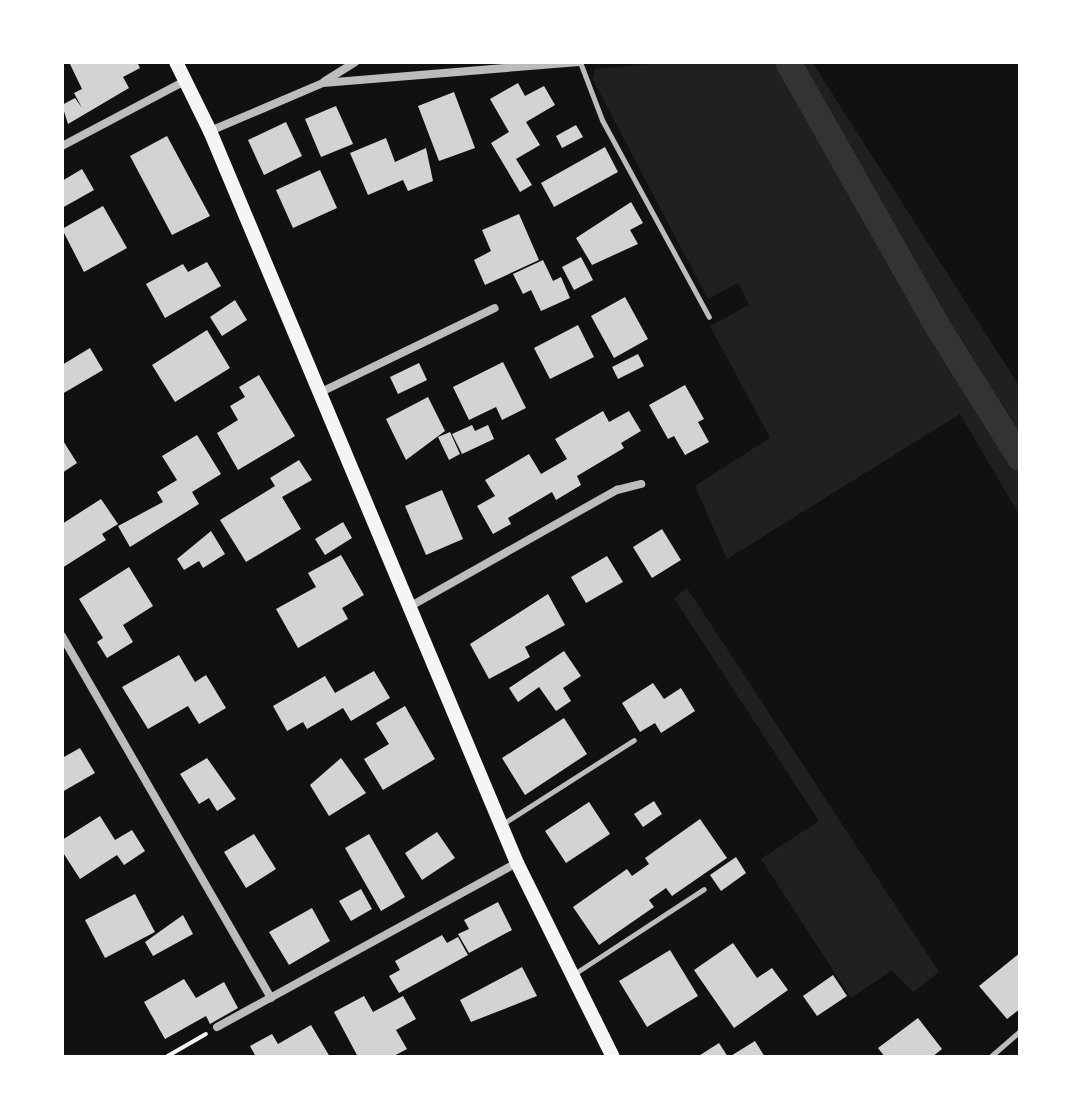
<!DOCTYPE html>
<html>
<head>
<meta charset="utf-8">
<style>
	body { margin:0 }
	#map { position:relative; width:1082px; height:1119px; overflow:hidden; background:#111; font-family:"Libre Baskerville",serif }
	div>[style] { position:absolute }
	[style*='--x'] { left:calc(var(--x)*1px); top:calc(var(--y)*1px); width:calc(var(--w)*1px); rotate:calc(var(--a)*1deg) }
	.green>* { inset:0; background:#202020 }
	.canal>* { height:26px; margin:-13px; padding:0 13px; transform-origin:13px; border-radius:13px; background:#333 }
	.building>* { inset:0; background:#d3d3d3 }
	.path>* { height:4px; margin:-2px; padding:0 2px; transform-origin:2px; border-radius:2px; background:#f5f5f5 }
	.service>* { height:5px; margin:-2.5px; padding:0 2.5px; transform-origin:2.5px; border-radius:2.5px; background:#bcbcbc }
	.minor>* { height:8px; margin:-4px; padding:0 4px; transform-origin:4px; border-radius:4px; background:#bcbcbc }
	.secondary>* { height:14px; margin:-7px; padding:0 7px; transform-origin:7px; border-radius:7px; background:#f5f5f5 }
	span { translate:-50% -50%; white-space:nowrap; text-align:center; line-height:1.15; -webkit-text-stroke:7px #fff; paint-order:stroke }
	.frame { position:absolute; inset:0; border:64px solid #fff; pointer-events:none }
</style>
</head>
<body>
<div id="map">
	<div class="green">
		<i style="clip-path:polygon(670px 62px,812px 62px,1020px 387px,1020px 516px,960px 414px,727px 559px,695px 486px,770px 438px,710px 326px,749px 305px,738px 283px,708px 299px,593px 80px,595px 69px)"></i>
		<i style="clip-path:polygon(687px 588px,939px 972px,913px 992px,892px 970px,851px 998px,761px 859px,819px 821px,674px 598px)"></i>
	</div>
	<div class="canal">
		<i style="--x:788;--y:62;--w:310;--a:60.5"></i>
		<i style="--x:941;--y:332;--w:149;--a:57.9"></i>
	</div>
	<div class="building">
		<i style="clip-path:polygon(69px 62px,137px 62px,140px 68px,123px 77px,129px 88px,68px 124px,62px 105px,75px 98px,82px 108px,74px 93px,82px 89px)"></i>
		<i style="clip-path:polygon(518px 83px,525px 96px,544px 86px,555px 105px,526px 122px,540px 145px,516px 159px,532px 185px,520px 192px,491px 143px,509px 132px,490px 99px)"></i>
		<i style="clip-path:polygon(454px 92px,475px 148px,439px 161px,418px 106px)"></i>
		<i style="clip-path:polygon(336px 106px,353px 144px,321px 157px,305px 119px)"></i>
		<i style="clip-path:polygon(286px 122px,302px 156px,264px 175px,248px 140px)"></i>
		<i style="clip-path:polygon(576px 125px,583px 137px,562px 148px,556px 136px)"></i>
		<i style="clip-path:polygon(167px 136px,210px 216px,172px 235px,130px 156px)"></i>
		<i style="clip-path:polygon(386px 138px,395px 162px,426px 148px,433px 181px,408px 191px,403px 180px,368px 195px,350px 153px)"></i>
		<i style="clip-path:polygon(605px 147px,618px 172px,554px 207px,541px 183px)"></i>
		<i style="clip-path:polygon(82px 169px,94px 190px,62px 208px,62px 181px)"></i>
		<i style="clip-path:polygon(320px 170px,337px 208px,293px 228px,276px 190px)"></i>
		<i style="clip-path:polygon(631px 202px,643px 223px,630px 230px,638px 244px,592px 265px,576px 238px)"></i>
		<i style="clip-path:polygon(103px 206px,127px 248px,84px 272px,62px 229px)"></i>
		<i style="clip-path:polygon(519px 214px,539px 260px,485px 285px,474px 260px,491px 251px,482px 230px)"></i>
		<i style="clip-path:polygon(581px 257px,593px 280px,574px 290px,562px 267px)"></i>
		<i style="clip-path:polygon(543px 260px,553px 281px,561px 277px,570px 298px,541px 311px,531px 290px,523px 294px,513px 274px)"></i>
		<i style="clip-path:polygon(207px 262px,221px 286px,165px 318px,146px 284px,183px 264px,188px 272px)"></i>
		<i style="clip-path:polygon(625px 297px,648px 339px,614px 358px,591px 316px)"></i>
		<i style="clip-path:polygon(235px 300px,247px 320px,222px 336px,210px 317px)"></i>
		<i style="clip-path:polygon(578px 325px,594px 357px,550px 379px,534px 348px)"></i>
		<i style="clip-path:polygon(207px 330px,230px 368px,175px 402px,152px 365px)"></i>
		<i style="clip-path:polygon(90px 348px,103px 370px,62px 394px,62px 365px)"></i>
		<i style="clip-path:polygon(638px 354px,644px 366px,618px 379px,612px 367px)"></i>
		<i style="clip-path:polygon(503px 362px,526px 408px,502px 420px,496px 407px,469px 420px,453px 387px)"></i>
		<i style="clip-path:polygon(419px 363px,427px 380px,398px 394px,390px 377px)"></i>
		<i style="clip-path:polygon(259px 375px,295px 436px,238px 470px,217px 433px,238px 420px,230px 406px,245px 397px,239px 387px)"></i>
		<i style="clip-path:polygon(685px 385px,704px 419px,698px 422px,709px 442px,685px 455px,674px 436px,668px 439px,649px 405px)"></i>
		<i style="clip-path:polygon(428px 397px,445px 431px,406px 460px,386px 419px)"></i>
		<i style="clip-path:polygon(603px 411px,609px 422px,629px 411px,641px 431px,621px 443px,624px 448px,577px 476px,581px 485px,556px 500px,552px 492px,508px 518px,511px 524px,493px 534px,477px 506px,495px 496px,485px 480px,529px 454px,541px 474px,567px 459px,555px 439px)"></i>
		<i style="clip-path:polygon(472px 425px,475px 431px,488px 425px,494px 439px,462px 454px,452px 434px)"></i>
		<i style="clip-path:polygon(450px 432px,460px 454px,449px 460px,438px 437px)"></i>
		<i style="clip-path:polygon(197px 435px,221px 474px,192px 492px,199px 504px,130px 547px,118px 526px,163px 502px,157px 492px,177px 480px,162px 456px)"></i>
		<i style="clip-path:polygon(62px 439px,77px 463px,62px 473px)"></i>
		<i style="clip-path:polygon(299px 460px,312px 480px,282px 497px,301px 529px,246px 562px,220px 520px,275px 486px,270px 478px)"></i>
		<i style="clip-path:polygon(442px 490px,463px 539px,426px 555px,405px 506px)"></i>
		<i style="clip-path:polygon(101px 499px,118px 524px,102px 534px,106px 540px,62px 568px,62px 524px)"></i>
		<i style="clip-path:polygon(343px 522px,352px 538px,325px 555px,315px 539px)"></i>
		<i style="clip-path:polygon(662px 529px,681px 560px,652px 578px,633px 547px)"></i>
		<i style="clip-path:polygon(211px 531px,225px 554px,203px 568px,199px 561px,184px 570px,177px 559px)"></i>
		<i style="clip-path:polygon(341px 555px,364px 595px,342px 608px,348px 619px,298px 648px,276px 609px,316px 587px,308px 573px)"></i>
		<i style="clip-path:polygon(607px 556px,623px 582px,586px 603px,571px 577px)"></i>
		<i style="clip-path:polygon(129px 567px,153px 606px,123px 625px,133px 642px,107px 658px,97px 642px,103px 638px,79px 599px)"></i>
		<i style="clip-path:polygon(548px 594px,565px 625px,525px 647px,530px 657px,489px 679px,470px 644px)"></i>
		<i style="clip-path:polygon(564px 651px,581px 676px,563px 688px,571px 701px,556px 711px,539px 687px,518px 702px,509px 688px)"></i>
		<i style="clip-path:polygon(179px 655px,195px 682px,206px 675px,226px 708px,199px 724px,188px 706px,148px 729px,122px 687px)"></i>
		<i style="clip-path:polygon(374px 671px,390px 698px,351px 721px,343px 708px,307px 729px,303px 722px,287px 731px,273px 706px,325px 676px,335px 693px)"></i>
		<i style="clip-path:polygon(653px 683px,664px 699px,681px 688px,695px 711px,661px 733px,655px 723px,640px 732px,622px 703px)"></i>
		<i style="clip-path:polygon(405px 706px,435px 759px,383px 790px,364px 759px,389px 744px,376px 723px)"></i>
		<i style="clip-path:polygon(564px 718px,587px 754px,525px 795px,502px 758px)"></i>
		<i style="clip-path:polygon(80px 748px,95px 773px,62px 792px,62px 758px)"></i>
		<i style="clip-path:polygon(207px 758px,236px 799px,217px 811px,209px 798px,199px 804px,180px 774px)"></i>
		<i style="clip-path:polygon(341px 758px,366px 793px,329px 816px,310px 785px)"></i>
		<i style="clip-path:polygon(654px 801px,662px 814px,643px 827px,634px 814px)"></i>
		<i style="clip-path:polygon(589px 802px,610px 834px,566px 863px,545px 831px)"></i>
		<i style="clip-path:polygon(100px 816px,115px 840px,132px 830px,145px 851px,124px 865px,117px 855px,80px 879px,62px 851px,62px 840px)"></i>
		<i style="clip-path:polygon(700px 819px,727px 858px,672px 896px,666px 888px,649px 900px,654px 907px,599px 945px,573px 907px,627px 869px,632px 876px,649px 864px,645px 858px)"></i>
		<i style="clip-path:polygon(437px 832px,455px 858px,422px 880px,405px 853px)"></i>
		<i style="clip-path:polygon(254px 834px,276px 869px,246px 888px,224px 852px)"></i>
		<i style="clip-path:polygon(369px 834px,405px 897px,381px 911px,345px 848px)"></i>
		<i style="clip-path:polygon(736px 857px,746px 873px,721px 891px,710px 875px)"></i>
		<i style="clip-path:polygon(361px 889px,372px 909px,351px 921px,339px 901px)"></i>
		<i style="clip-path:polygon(135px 894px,155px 932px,105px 958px,85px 920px)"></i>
		<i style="clip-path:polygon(498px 902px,512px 930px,469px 953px,458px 934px,469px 929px,464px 920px)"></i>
		<i style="clip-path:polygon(312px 908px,330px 941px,289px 965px,269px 932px)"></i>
		<i style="clip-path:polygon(183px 915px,193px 934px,153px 956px,145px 942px)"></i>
		<i style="clip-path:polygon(442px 935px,447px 943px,458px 937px,468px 955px,399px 993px,389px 976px,400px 970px,395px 961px)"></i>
		<i style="clip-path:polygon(733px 943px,757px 978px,772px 968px,788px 990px,734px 1028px,694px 970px)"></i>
		<i style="clip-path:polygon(670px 950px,698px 996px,647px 1027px,619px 981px)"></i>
		<i style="clip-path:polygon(1020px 953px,1020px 1009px,1007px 1019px,979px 986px)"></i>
		<i style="clip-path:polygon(522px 967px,537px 996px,471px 1022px,460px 1000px)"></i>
		<i style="clip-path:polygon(833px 975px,847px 996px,817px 1016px,803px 996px)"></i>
		<i style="clip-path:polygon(184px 979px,196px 998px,224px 982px,238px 1008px,210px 1024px,206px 1016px,165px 1039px,144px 1002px)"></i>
		<i style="clip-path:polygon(364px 996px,373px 1012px,403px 996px,416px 1019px,396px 1030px,407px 1049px,392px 1057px,358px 1057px,334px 1012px)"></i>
		<i style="clip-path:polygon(918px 1018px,942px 1049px,932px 1057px,885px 1057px,878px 1048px)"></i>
		<i style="clip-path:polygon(311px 1025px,330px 1057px,256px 1057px,250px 1046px,272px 1034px,278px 1044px)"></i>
		<i style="clip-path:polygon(755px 1041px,765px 1057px,729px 1057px)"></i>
		<i style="clip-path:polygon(719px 1043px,728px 1057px,697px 1057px)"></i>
	</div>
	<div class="path">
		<i style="--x:166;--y:1057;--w:46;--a:-29.9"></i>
	</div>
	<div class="service">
		<i style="--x:580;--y:62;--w:62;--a:69.2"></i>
		<i style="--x:602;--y:120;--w:224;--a:61.5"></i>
		<i style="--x:504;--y:823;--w:154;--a:-32.6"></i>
		<i style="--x:574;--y:974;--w:155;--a:-33.2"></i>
		<i style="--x:990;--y:1057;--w:40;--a:-41"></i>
	</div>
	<div class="minor">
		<i style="--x:325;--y:81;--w:36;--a:-32"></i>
		<i style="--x:210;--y:131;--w:123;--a:-23"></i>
		<i style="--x:323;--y:83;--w:257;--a:-4.7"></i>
		<i style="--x:62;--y:146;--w:139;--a:-27.9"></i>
		<i style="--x:319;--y:393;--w:195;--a:-25.8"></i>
		<i style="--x:409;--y:607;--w:239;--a:-29.4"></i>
		<i style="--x:617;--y:490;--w:25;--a:-14"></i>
		<i style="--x:62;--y:636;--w:418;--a:60"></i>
		<i style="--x:217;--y:1027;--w:342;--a:-28.7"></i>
	</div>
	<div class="secondary">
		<i style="--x:176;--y:62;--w:77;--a:63.8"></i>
		<i style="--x:210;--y:131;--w:794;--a:67.25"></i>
		<i style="--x:517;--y:863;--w:216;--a:63.7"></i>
	</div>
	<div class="frame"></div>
</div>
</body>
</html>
